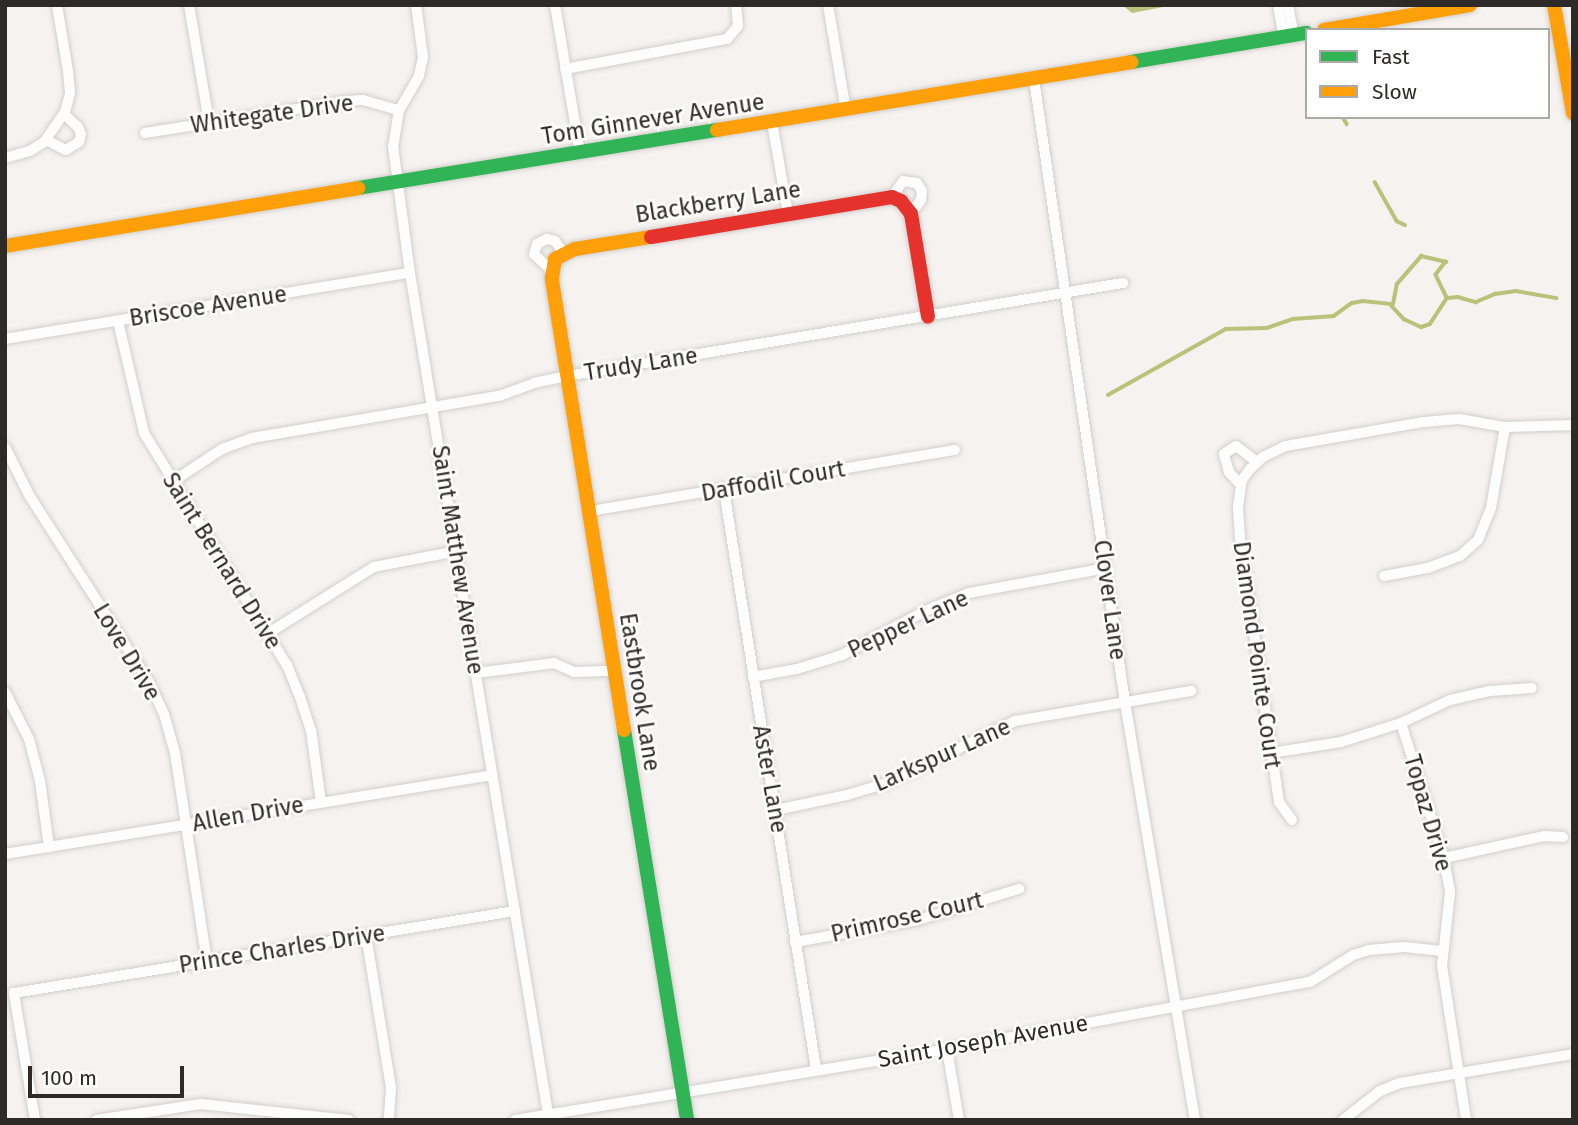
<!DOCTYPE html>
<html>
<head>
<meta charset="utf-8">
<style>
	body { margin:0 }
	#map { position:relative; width:1578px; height:1125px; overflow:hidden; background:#f5f2ef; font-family:"Fira Sans",sans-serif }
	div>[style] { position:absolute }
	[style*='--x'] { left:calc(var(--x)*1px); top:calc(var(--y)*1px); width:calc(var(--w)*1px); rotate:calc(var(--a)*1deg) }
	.water>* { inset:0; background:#bac178 }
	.stream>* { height:3.5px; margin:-1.75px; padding:0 1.75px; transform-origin:1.75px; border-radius:1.75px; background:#bac178 }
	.roads { filter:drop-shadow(0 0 2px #d2cfcc) drop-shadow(0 0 2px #d2cfcc) }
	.street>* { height:10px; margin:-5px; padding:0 5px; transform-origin:5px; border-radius:5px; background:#fefdfd }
	.fast>* { height:14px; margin:-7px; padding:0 7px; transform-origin:7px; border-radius:7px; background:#30b455 }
	.slow>* { height:14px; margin:-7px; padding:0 7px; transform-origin:7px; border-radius:7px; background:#ff9f0a }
	.jam>* { height:14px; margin:-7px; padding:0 7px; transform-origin:7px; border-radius:7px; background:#e5322d }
	span { translate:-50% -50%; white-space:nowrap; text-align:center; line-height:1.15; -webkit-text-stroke:5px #fff; paint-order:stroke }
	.street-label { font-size:23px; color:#2d2a28 }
	.frame { position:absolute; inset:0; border:7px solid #2d2a28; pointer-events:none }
	.legend { position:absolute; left:1305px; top:28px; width:245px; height:91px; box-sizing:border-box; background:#fff; border:2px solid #abaaa9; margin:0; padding:9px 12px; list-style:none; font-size:21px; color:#2d2a28 }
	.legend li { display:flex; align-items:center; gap:14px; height:35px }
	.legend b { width:35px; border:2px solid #abaaa9 }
	.scale { position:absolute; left:28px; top:1066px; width:156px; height:32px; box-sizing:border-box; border:4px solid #2d2a28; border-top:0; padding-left:9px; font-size:21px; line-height:24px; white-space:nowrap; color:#2d2a28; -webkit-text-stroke:5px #fff; paint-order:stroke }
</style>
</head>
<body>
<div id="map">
	<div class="water">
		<i style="clip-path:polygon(1122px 5px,1173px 5px,1132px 13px)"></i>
	</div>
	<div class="stream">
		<i style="--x:1343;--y:117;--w:8;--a:60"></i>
		<i style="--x:1375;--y:182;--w:45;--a:60.6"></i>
		<i style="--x:1397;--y:221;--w:9;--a:27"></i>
		<i style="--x:1393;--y:304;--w:20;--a:-79"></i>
		<i style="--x:1397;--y:284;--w:37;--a:-49"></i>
		<i style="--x:1421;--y:256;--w:26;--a:13"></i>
		<i style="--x:1446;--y:262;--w:16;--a:128"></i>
		<i style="--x:1436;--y:275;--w:25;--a:64"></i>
		<i style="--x:1108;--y:395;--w:135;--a:-29.2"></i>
		<i style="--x:1226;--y:329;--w:41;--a:-1.4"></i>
		<i style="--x:1267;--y:328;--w:28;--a:-19"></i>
		<i style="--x:1293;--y:319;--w:41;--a:-4.2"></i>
		<i style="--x:1334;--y:316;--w:22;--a:-36"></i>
		<i style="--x:1352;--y:303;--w:11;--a:-10"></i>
		<i style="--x:1363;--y:301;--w:27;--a:6"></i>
		<i style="--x:1390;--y:304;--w:21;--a:47"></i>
		<i style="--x:1404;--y:319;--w:19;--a:25"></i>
		<i style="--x:1421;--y:327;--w:9;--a:-18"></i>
		<i style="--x:1430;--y:324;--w:31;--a:-57"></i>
		<i style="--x:1447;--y:298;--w:11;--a:-5"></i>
		<i style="--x:1458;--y:297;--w:19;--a:16"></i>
		<i style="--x:1476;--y:302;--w:21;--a:-23"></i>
		<i style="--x:1495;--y:294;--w:21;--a:-8"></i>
		<i style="--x:1516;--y:291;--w:41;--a:9.9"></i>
	</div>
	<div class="roads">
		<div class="street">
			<i style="--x:189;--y:5;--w:119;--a:80.3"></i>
			<i style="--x:416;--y:5;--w:52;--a:82.3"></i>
			<i style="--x:423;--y:57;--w:19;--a:102"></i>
			<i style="--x:419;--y:76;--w:39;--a:120"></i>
			<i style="--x:399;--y:110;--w:36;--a:99"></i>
			<i style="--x:393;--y:146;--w:128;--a:82.4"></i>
			<i style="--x:410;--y:273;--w:858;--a:80.68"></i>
			<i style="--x:555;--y:5;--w:150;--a:80.4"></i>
			<i style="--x:828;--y:5;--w:107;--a:80.3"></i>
			<i style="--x:1278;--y:5;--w:23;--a:80"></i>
			<i style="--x:1282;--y:28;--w:11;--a:49"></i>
			<i style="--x:1288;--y:5;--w:21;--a:79"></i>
			<i style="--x:1292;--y:26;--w:10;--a:107"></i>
			<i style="--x:565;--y:69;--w:165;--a:-10.5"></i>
			<i style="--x:727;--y:39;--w:17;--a:-50"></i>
			<i style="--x:738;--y:26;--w:21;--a:-95"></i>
			<i style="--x:1034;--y:79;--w:630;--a:81.69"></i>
			<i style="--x:1125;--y:702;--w:424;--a:80.5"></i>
			<i style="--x:772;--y:122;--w:93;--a:80.1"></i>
			<i style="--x:145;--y:133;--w:205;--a:-9"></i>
			<i style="--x:347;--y:101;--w:16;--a:-4"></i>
			<i style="--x:363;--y:100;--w:37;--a:16"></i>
			<i style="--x:46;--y:140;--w:22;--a:27"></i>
			<i style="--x:66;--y:150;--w:15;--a:-32"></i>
			<i style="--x:79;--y:142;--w:8;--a:-76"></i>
			<i style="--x:81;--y:134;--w:8;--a:-113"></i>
			<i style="--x:78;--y:127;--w:19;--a:-137"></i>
			<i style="--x:5;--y:158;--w:26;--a:-16"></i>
			<i style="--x:30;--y:151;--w:17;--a:-33"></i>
			<i style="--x:44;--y:142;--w:37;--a:-55"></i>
			<i style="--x:65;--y:112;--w:20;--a:-75"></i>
			<i style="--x:70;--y:93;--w:22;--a:-95"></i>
			<i style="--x:68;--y:71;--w:67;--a:-99.5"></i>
			<i style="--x:892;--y:197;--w:19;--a:-55"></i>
			<i style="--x:903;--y:181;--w:14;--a:8"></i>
			<i style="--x:917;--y:183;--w:9;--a:58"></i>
			<i style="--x:922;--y:191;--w:9;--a:96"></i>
			<i style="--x:921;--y:200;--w:17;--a:126"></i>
			<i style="--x:551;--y:270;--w:23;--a:-137"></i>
			<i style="--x:534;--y:254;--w:10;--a:-73"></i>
			<i style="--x:537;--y:244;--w:11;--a:-27"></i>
			<i style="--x:547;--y:239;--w:8;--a:14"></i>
			<i style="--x:555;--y:241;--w:14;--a:54"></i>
			<i style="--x:118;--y:321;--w:115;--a:76.9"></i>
			<i style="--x:144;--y:433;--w:273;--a:58.4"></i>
			<i style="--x:287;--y:665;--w:35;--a:68"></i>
			<i style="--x:300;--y:697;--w:35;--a:72"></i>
			<i style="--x:311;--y:730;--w:73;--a:82.1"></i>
			<i style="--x:5;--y:339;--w:410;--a:-9.3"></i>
			<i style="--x:5;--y:447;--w:54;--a:63.4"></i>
			<i style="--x:29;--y:495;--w:222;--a:57.3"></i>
			<i style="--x:149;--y:682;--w:35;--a:65"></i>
			<i style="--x:164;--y:714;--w:41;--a:74.2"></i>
			<i style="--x:175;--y:753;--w:210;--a:81.3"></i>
			<i style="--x:172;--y:482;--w:60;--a:-33.4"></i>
			<i style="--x:222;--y:449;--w:32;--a:-20"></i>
			<i style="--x:252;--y:438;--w:251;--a:-9.7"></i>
			<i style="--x:499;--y:396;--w:37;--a:-20"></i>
			<i style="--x:534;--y:383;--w:34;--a:-12"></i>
			<i style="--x:567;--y:376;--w:564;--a:-9.5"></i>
			<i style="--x:1241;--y:485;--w:18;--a:-133"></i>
			<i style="--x:1229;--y:472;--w:19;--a:-106"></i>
			<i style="--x:1224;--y:454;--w:14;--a:-34"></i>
			<i style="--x:1236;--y:446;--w:26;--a:37"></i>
			<i style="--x:724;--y:490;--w:586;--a:80.97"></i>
			<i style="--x:590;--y:511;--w:370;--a:-9.5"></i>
			<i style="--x:1384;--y:576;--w:45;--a:-10.3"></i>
			<i style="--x:1428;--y:568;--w:34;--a:-21"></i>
			<i style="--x:1460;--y:556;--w:24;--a:-42"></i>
			<i style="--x:1478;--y:540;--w:35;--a:-68"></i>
			<i style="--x:1491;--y:508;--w:82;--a:-80.2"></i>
			<i style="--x:267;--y:634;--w:126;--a:-32.1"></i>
			<i style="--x:374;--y:567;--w:85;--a:-10.9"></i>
			<i style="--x:477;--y:673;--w:78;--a:-7.4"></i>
			<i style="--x:554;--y:663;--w:22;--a:24"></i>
			<i style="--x:574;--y:672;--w:38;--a:-2"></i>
			<i style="--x:753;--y:677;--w:45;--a:-10.3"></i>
			<i style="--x:797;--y:669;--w:47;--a:-17.3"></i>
			<i style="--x:842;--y:655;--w:94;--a:-27.9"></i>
			<i style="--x:925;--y:611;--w:48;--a:-22.2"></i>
			<i style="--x:969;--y:593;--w:139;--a:-10.3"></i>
			<i style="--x:5;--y:692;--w:53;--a:62.9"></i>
			<i style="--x:29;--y:739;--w:43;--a:75.3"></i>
			<i style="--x:40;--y:781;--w:67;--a:82.2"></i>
			<i style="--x:1401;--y:723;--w:54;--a:-25.1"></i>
			<i style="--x:1450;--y:700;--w:41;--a:-12.7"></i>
			<i style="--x:1490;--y:691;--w:42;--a:-4.1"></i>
			<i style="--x:1271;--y:753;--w:71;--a:-8.9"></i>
			<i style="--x:1341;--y:742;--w:63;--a:-17.6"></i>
			<i style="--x:1401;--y:723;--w:142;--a:72.3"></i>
			<i style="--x:1444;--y:858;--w:36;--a:80"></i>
			<i style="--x:1450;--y:893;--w:73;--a:96.3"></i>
			<i style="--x:1442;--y:966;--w:156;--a:81.1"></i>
			<i style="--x:776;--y:810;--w:73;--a:-11.9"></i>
			<i style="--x:847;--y:795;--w:42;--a:-16.7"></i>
			<i style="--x:887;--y:783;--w:142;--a:-25.8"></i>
			<i style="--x:1015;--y:721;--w:179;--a:-9.7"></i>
			<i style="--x:1292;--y:820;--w:22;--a:-126"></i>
			<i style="--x:1279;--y:802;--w:268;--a:-98.4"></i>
			<i style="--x:1240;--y:537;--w:30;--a:-94"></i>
			<i style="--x:1238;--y:507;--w:27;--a:-82"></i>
			<i style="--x:1242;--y:480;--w:14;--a:-54"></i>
			<i style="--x:1250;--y:469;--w:18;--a:-43"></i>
			<i style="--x:1263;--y:457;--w:25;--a:-26"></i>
			<i style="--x:1286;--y:446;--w:140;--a:-9.9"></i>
			<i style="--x:1424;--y:422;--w:35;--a:-5"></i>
			<i style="--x:1459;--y:419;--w:47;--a:9.9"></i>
			<i style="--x:1505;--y:427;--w:68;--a:-1.7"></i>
			<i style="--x:5;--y:854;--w:492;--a:-9.2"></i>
			<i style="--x:1444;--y:858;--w:102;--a:-12.4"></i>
			<i style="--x:1544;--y:836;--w:19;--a:3"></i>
			<i style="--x:366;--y:935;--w:155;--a:80.7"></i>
			<i style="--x:391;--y:1088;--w:32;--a:94"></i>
			<i style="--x:795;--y:942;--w:125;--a:-10.1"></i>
			<i style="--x:918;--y:920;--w:106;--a:-17.1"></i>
			<i style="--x:947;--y:1049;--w:72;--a:80.4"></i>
			<i style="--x:35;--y:1120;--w:129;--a:-99.4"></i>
			<i style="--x:14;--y:993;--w:508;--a:-9.3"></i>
			<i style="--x:96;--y:1120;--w:106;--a:-8.7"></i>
			<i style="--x:201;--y:1104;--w:149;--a:6.2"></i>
			<i style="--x:515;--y:1120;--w:438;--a:-9.3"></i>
			<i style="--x:947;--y:1049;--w:369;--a:-10.5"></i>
			<i style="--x:1310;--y:982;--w:51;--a:-32.1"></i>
			<i style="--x:1353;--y:955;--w:17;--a:-17"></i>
			<i style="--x:1369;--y:950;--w:35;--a:-5"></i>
			<i style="--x:1404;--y:947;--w:38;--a:6"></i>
			<i style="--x:1343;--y:1120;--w:47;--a:-38.1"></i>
			<i style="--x:1380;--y:1091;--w:22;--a:-22"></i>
			<i style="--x:1400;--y:1083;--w:175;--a:-9.5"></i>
		</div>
		<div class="fast">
			<i style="--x:1131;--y:62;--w:178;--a:-9.4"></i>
			<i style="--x:358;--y:188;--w:364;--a:-9.2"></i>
			<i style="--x:624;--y:730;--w:395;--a:80.8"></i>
		</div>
		<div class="slow">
			<i style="--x:1554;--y:5;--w:110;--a:80"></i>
			<i style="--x:1324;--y:30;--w:148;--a:-9.7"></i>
			<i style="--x:717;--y:130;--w:420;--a:-9.3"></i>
			<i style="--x:5;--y:246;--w:358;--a:-9.3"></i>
			<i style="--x:624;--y:730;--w:458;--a:-99.1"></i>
			<i style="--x:552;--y:278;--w:19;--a:-81"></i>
			<i style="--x:555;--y:259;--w:22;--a:-27"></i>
			<i style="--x:575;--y:249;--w:77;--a:-9"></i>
		</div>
		<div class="jam">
			<i style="--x:651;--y:237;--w:244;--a:-9.4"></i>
			<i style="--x:892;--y:197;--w:10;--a:24"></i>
			<i style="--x:901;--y:201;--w:16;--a:52"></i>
			<i style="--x:911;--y:214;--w:104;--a:80.6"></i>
		</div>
	</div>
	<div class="street-label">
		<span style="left:272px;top:114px;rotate:-8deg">Whitegate Drive</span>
		<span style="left:653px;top:119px;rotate:-9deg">Tom Ginnever Avenue</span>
		<span style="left:718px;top:202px;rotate:-9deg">Blackberry Lane</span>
		<span style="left:208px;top:306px;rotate:-9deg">Briscoe Avenue</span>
		<span style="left:641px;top:364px;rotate:-9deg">Trudy Lane</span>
		<span style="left:773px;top:481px;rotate:-10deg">Daffodil Court</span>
		<span style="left:458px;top:560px;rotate:81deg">Saint Matthew Avenue</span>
		<span style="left:222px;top:561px;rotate:58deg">Saint Bernard Drive</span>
		<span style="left:1110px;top:600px;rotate:82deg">Clover Lane</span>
		<span style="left:908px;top:624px;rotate:-25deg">Pepper Lane</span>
		<span style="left:127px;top:652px;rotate:59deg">Love Drive</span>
		<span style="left:1257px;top:655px;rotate:82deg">Diamond Pointe Court</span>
		<span style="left:640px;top:692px;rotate:81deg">Eastbrook Lane</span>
		<span style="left:942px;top:755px;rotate:-24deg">Larkspur Lane</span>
		<span style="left:770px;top:779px;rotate:80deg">Aster Lane</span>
		<span style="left:1428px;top:813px;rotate:74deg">Topaz Drive</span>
		<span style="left:248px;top:814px;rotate:-10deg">Allen Drive</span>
		<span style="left:907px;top:917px;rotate:-13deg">Primrose Court</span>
		<span style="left:282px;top:949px;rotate:-9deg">Prince Charles Drive</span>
		<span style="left:983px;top:1041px;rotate:-10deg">Saint Joseph Avenue</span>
	</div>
	<div class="frame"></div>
	<ul class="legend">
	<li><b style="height:9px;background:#30b455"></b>Fast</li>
	<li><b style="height:9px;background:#ff9f0a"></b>Slow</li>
	</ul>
	<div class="scale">100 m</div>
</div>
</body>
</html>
